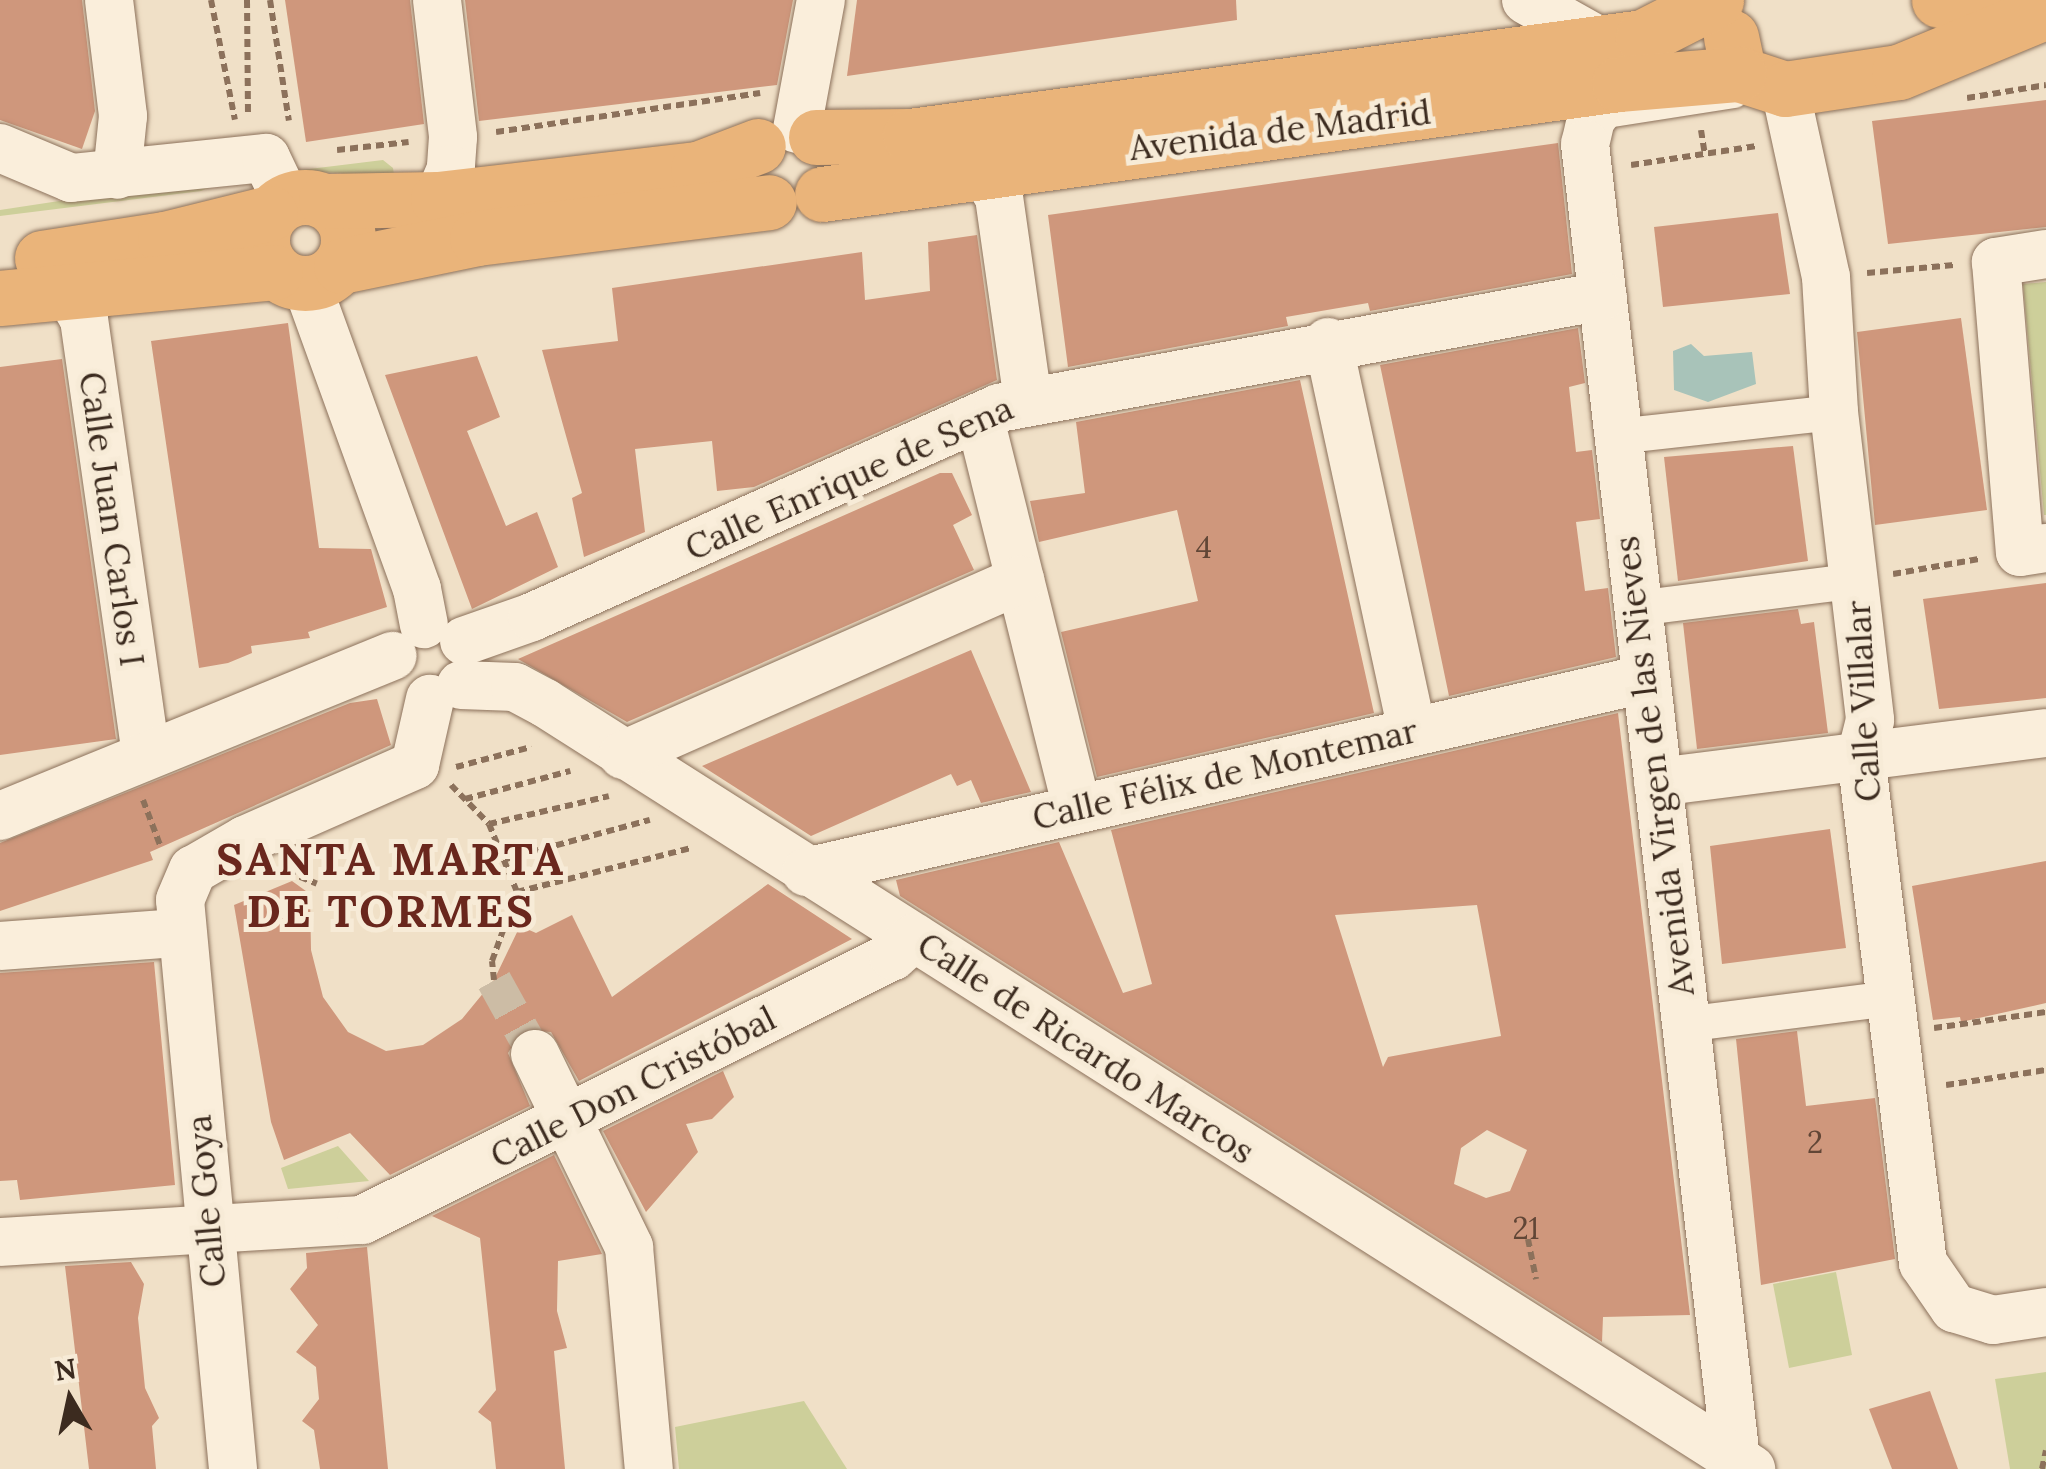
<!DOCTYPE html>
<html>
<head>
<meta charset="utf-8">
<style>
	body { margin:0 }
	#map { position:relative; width:2046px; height:1469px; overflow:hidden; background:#f0e0c7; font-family:Lora,serif }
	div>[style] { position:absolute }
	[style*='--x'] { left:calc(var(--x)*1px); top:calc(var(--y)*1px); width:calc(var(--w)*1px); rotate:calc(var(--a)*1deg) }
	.green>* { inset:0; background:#cdcf9a }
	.water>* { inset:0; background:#a8c3b9 }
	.building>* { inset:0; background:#cf977c }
	.pedestrian-tunnel>* { height:35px; margin-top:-17.5px; transform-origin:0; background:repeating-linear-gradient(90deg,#ccbca5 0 35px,transparent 0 53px) }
	.path>* { height:6px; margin-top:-3px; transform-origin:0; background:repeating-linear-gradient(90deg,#8c715b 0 8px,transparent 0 13px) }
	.roads { filter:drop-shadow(0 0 2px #8c715b) drop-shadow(0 0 2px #8c715b) }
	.service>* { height:22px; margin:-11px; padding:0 11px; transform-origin:11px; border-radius:11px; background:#faeedb }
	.pedestrian>* { height:35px; margin:-17.5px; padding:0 17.5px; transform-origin:17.5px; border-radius:17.5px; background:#faeedb }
	.minor>* { height:48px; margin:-24px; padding:0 24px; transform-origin:24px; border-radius:24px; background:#faeedb }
	.trunk>* { height:55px; margin:-27.5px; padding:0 27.5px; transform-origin:27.5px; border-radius:27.5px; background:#eab47a }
	.trunk>.ring { margin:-27.5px; padding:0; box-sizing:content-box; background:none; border:55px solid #eab47a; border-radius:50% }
	span { translate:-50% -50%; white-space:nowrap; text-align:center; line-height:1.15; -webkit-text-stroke:10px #f7ebd7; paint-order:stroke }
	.number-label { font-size:30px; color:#614636 }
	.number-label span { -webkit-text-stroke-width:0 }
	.street-label { font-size:35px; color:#3c2b1f }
	.district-label { font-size:45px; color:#6a271d; font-weight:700; letter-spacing:2.5px }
	.north { position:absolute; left:20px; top:1349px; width:100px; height:100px; -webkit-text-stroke:8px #f7ebd7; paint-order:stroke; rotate:351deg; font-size:28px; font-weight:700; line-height:40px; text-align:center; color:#3c2b1f }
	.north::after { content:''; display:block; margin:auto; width:35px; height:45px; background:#3c2b1f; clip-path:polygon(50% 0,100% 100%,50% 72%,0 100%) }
</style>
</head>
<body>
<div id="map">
	<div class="green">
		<i style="clip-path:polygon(383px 160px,393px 168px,396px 187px,340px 173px,293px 171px)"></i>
		<i style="clip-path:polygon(243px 173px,201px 191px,0 216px,0 210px)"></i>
		<i style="clip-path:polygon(2046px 282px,2046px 515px,2044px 515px,2023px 284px)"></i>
		<i style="clip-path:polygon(338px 1146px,369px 1181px,288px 1189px,281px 1168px)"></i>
		<i style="clip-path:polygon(1836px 1272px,1852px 1355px,1789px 1368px,1773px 1284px)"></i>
		<i style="clip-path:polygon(2046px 1372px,2046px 1469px,2010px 1469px,1995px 1379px)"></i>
		<i style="clip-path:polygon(804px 1401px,847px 1469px,679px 1469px,675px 1427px)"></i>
	</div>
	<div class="water">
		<i style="clip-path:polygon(1691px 344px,1704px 356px,1752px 352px,1756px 384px,1708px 402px,1674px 390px,1673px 351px)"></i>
	</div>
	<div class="building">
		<i style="clip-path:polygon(0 0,82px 0,95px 111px,82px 149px,0 120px)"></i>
		<i style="clip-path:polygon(285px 0,410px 0,424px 124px,306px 142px)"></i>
		<i style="clip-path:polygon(465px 0,793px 0,777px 85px,479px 121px)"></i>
		<i style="clip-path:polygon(857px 0,1236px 0,1237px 20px,847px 76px)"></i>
		<i style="clip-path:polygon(2046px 100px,2046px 227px,1888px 244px,1872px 121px)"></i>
		<i style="clip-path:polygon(1558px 143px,1572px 274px,1370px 311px,1368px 303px,1286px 317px,1288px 326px,1068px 367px,1048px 215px)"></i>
		<i style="clip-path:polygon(1778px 213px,1790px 294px,1663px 307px,1654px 227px)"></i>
		<i style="clip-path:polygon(977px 235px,997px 380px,754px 487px,717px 491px,712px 441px,635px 449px,645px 532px,584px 557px,572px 498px,582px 493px,542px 350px,618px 341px,612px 288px,862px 252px,865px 300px,930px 291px,928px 242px)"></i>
		<i style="clip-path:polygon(1961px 318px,1987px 510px,1875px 525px,1857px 332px)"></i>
		<i style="clip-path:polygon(288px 323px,319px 548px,371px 549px,387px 607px,308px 632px,310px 638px,251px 646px,252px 653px,228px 663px,199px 668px,151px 341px)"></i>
		<i style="clip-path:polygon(1578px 328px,1585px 383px,1569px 387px,1576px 452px,1592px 450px,1600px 519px,1576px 522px,1585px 591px,1608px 588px,1616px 657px,1449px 696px,1380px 365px)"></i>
		<i style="clip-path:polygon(477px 356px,500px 417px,467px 431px,506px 526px,537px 512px,558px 567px,472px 609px,385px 375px)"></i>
		<i style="clip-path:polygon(62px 359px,116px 739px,0 755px,0 367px)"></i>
		<i style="clip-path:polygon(1300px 380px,1374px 713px,1097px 777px,1061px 632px,1198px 601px,1177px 510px,1039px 542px,1030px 501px,1085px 493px,1076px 422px)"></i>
		<i style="clip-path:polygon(1793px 446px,1808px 561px,1678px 581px,1664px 457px)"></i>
		<i style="clip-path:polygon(940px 473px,952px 473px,972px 515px,953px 525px,974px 570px,627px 722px,518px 659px)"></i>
		<i style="clip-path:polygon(2046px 583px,2046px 698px,1939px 709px,1923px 599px)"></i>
		<i style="clip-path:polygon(1798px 609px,1801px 624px,1814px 622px,1828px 733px,1697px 749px,1683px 623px)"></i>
		<i style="clip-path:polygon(971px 650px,1031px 792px,981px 803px,971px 780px,957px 786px,951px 774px,811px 836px,702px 766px)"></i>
		<i style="clip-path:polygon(377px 699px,391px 745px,150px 852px,153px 860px,0 911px,0 843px,350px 703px)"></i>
		<i style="clip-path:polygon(evenodd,1618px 713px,1690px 1315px,1603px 1317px,1602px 1342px,900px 896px,896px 880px,1059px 842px,1123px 993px,1152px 984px,1111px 830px,1618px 713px,1477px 905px,1501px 1036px,1388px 1057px,1383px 1067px,1335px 915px,1477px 905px,1618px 713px,1487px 1130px,1527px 1150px,1510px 1191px,1486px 1198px,1454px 1184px,1461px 1148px,1487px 1130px)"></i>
		<i style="clip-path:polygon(1830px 829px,1846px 948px,1722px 964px,1710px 846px)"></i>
		<i style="clip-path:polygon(2046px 861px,2046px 1003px,1961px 1022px,1960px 1017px,1933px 1020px,1912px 886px)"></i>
		<i style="clip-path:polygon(292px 881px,310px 894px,311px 950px,323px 997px,348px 1032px,386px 1051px,423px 1045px,462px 1019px,494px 980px,520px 926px,536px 933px,572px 915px,612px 997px,768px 884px,852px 939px,579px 1081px,551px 1032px,522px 1030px,508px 1053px,530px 1106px,390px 1175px,350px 1133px,284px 1160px,271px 1122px,234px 905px)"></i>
		<i style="clip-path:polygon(154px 962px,175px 1185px,20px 1200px,17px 1180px,0 1181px,0 973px)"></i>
		<i style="clip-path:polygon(1797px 1031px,1806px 1106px,1875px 1098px,1895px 1259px,1761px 1285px,1736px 1039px)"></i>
		<i style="clip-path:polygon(723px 1071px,734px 1097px,712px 1119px,686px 1124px,698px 1152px,646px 1212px,603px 1131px)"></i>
		<i style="clip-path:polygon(554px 1155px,602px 1254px,558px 1261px,557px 1311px,567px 1348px,554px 1351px,565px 1469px,496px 1469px,491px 1422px,478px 1412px,496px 1390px,480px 1238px,432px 1216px)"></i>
		<i style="clip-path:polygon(367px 1247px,388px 1469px,320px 1469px,314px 1430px,302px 1421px,319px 1399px,316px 1367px,296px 1352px,318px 1325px,290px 1289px,307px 1268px,306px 1253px)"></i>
		<i style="clip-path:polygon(131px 1262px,144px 1284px,138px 1318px,145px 1388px,159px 1418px,152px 1426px,156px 1469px,89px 1469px,65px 1266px)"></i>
		<i style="clip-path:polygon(1930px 1391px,1958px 1469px,1892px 1469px,1869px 1409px)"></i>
	</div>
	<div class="pedestrian-tunnel">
		<i style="--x:494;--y:980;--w:85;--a:61"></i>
	</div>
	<div class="path">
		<i style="--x:211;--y:0;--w:122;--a:78.7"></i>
		<i style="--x:247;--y:0;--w:117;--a:89.5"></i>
		<i style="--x:270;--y:0;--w:122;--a:81.1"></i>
		<i style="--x:1967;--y:98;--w:80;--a:-9.3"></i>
		<i style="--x:1701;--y:130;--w:24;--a:81"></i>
		<i style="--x:496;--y:132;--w:267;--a:-8.4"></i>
		<i style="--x:337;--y:150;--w:72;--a:-6.3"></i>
		<i style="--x:1631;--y:165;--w:127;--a:-8.6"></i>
		<i style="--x:1867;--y:273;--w:87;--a:-5.3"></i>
		<i style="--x:1893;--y:574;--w:87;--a:-9.9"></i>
		<i style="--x:456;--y:767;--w:78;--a:-14.9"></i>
		<i style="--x:451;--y:785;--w:54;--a:45.7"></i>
		<i style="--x:489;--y:824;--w:74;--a:67.6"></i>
		<i style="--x:517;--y:892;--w:179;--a:-14.2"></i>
		<i style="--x:465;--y:799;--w:109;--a:-14.9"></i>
		<i style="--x:143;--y:800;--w:48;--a:69.3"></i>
		<i style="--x:489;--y:824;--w:123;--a:-13.1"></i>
		<i style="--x:506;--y:859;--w:149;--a:-15.2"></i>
		<i style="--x:288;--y:872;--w:31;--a:22"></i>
		<i style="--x:494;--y:980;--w:19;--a:-96"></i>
		<i style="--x:492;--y:961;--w:73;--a:-70.1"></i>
		<i style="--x:1934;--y:1028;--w:113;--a:-8.1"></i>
		<i style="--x:1946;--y:1085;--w:101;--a:-8.5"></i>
		<i style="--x:1528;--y:1239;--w:41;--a:78.7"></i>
		<i style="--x:2042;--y:1469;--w:19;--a:-78"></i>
	</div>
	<div class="roads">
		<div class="service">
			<i style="--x:1594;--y:119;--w:143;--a:-8.9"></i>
		</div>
		<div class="pedestrian">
			<i style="--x:1616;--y:436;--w:219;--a:-6.3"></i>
			<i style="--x:1636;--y:608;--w:223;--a:-7.2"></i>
			<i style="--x:1684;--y:1024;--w:207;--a:-7.2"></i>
		</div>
		<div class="minor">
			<i style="--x:109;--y:0;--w:117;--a:83.1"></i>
			<i style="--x:123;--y:116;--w:59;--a:95.8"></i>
			<i style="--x:437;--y:0;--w:138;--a:83.3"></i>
			<i style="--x:453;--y:137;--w:32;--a:94"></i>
			<i style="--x:451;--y:169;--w:33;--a:113"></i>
			<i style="--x:1526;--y:0;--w:88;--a:29.2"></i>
			<i style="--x:1619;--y:84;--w:45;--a:128.7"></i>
			<i style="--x:1591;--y:119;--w:26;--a:103"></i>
			<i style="--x:1585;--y:144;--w:1324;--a:83.45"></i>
			<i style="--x:1785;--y:89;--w:192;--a:77.7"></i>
			<i style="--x:1826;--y:277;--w:135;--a:86.6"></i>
			<i style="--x:1834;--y:412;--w:310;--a:83.3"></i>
			<i style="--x:1870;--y:720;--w:37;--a:104"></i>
			<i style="--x:1861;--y:756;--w:511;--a:83.03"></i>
			<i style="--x:1923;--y:1263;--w:55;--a:55.4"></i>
			<i style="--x:1954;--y:1308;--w:41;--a:17.1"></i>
			<i style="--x:1993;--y:1320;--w:54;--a:-8.6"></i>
			<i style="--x:797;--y:129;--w:131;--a:-79.5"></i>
			<i style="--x:0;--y:148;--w:77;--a:22.9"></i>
			<i style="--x:71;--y:178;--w:196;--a:-5.9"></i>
			<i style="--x:266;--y:158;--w:47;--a:64.5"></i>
			<i style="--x:981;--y:169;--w:33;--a:57"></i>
			<i style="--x:999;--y:197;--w:205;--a:81.9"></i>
			<i style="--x:2046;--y:254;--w:51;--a:170.9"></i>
			<i style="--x:1996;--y:262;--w:291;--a:85.3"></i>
			<i style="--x:2020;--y:552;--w:26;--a:-9"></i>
			<i style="--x:307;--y:285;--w:323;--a:70.1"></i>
			<i style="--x:417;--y:589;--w:36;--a:79"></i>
			<i style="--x:66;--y:288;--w:36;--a:60"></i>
			<i style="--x:84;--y:319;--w:440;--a:81.9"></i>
			<i style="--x:1328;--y:342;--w:398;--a:77.8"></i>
			<i style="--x:980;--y:419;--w:402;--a:76"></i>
			<i style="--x:464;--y:641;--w:72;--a:-19.4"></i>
			<i style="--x:532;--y:617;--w:512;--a:-24.11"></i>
			<i style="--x:999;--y:408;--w:614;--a:-10.51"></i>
			<i style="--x:461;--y:685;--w:54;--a:2.1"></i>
			<i style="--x:515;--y:687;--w:34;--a:28"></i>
			<i style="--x:545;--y:703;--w:1429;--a:32.42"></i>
			<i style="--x:623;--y:755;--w:434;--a:-23.8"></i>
			<i style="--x:1658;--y:782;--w:391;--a:-7.2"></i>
			<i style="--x:0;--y:816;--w:424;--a:-22.2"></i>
			<i style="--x:806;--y:872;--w:860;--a:-12.97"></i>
			<i style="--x:0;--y:946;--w:179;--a:-4.2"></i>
			<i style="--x:535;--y:1054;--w:215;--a:64"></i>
			<i style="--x:629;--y:1247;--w:223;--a:84.9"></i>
			<i style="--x:0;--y:1242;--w:363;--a:-3.5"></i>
			<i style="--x:362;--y:1220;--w:593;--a:-26.44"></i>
			<i style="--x:893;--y:956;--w:28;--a:-41"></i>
			<i style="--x:233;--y:1469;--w:571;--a:-95.32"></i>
			<i style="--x:180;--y:900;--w:33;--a:-67"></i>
			<i style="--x:193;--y:870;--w:60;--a:-30"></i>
			<i style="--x:245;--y:840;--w:186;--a:-23.8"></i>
			<i style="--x:415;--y:765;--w:68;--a:-77.2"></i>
		</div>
		<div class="trunk">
			<i style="--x:1939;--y:0;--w:102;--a:7.3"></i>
			<i style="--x:1731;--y:37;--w:38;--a:78"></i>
			<i style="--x:1739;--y:74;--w:48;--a:18.1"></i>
			<i style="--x:1785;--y:89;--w:115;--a:-8.5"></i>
			<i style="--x:1899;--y:72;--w:155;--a:-22.4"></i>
			<i style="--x:816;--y:137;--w:94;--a:-0.6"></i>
			<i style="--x:910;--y:136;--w:740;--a:-7.69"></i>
			<i style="--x:1643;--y:37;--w:82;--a:-26.9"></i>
			<i style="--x:822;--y:194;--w:805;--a:-7.86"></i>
			<i style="--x:1619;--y:84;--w:120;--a:-4.8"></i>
			<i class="ring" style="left:262px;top:197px;width:31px;height:31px"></i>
			<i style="--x:326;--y:201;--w:112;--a:-1"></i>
			<i style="--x:438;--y:199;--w:262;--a:-6.6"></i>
			<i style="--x:698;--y:169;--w:64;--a:-21"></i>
			<i style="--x:42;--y:258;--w:124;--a:-8.8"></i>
			<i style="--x:165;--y:239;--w:108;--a:-13.9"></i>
			<i style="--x:341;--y:266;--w:139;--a:-11.6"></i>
			<i style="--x:477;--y:238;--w:294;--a:-7"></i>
			<i style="--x:0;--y:298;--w:276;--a:-5.4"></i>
		</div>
	</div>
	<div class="number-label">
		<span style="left:1204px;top:547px">4</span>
		<span style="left:1815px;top:1142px">2</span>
		<span style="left:1526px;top:1228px">21</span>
	</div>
	<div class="street-label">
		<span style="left:1280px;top:130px;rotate:-7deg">Avenida de Madrid</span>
		<span style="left:849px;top:478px;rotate:-24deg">Calle Enrique de Sena</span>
		<span style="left:112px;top:519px;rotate:82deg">Calle Juan Carlos I</span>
		<span style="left:1863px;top:701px;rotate:-93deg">Calle Villalar</span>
		<span style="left:1654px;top:766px;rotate:-97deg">Avenida Virgen de las Nieves</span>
		<span style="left:1225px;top:774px;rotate:-13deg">Calle Félix de Montemar</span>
		<span style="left:1086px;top:1048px;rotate:33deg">Calle de Ricardo Marcos</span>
		<span style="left:633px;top:1087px;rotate:-27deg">Calle Don Cristóbal</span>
		<span style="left:206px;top:1201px;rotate:-95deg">Calle Goya</span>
	</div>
	<div class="district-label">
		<span style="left:391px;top:885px">SANTA MARTA<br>DE TORMES</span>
	</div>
	<div class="north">N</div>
</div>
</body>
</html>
